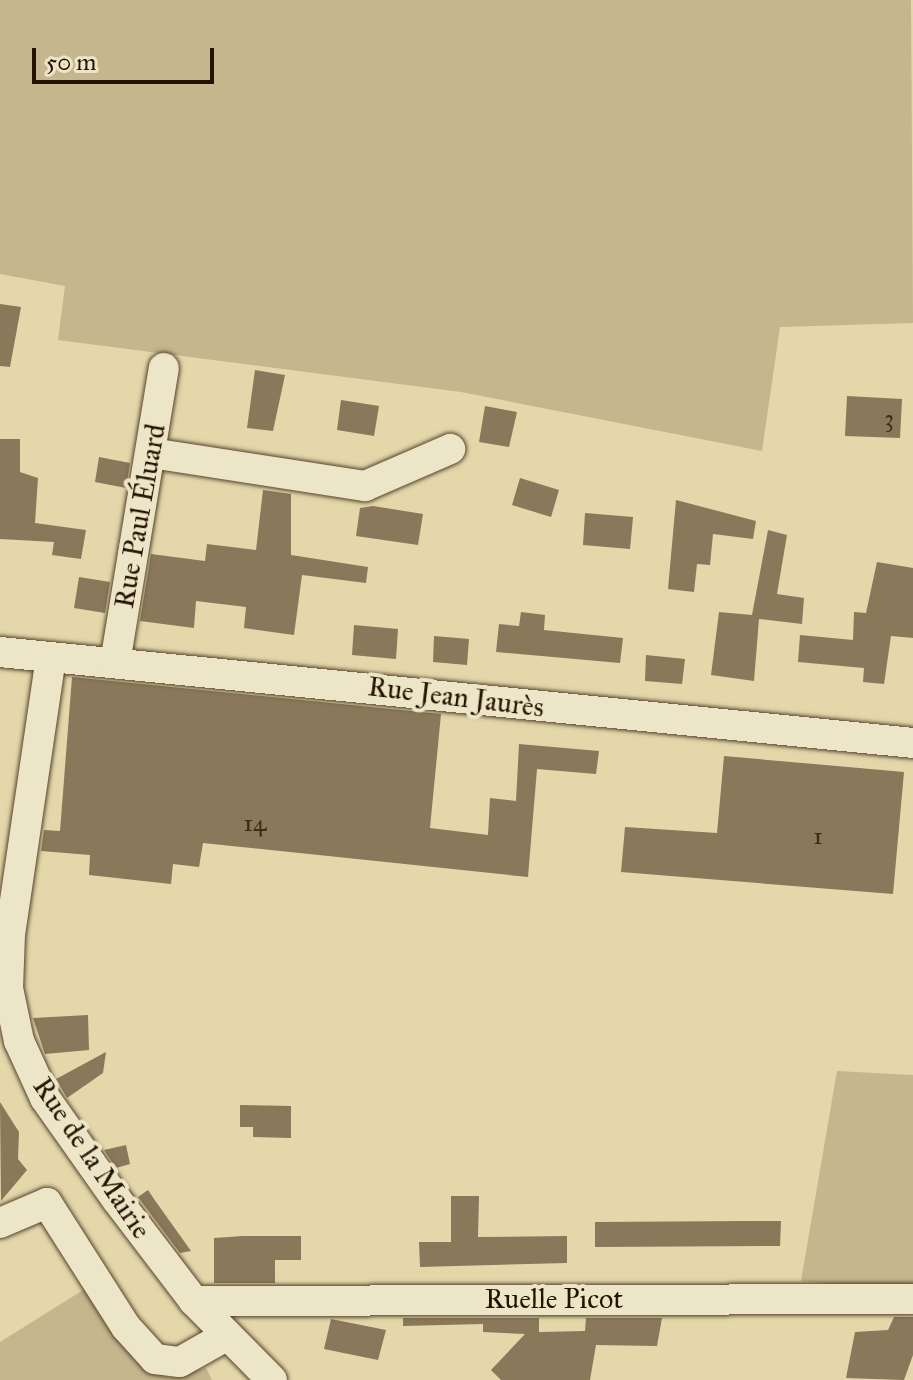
<!DOCTYPE html>
<html>
<head>
<meta charset="utf-8">
<style>
	body { margin:0 }
	#map { position:relative; width:913px; height:1380px; overflow:hidden; background:#e4d7aa; font-family:"IM FELL Great Primer",serif }
	div>[style] { position:absolute }
	[style*='--x'] { left:calc(var(--x)*1px); top:calc(var(--y)*1px); width:calc(var(--w)*1px); rotate:calc(var(--a)*1deg) }
	.green>* { inset:0; background:#c4b68d }
	.building>* { inset:0; background:#897859 }
	.roads { filter:drop-shadow(0 0 2px #56432b) drop-shadow(0 0 2px #56432b) }
	.minor>* { height:30px; margin:-15px; padding:0 15px; transform-origin:15px; border-radius:15px; background:#ede5c8 }
	span { translate:-50% -50%; white-space:nowrap; text-align:center; line-height:1.15; -webkit-text-stroke:8px #ede5c8; paint-order:stroke }
	.number-label { font-size:24px; color:#3f2c17 }
	.number-label span { -webkit-text-stroke-width:0 }
	.street-label { font-size:28px; color:#261201 }
	.scale { position:absolute; left:32px; top:48px; width:182px; height:36px; box-sizing:border-box; border:4px solid #261201; border-top:0; padding-left:10px; font-size:24px; line-height:28px; white-space:nowrap; color:#261201; -webkit-text-stroke:6px #ede5c8; paint-order:stroke }
</style>
</head>
<body>
<div id="map">
	<div class="green">
		<i style="clip-path:polygon(0 0,911px 0,913px 323px,780px 327px,762px 451px,461px 392px,58px 340px,65px 286px,0 274px)"></i>
		<i style="clip-path:polygon(837px 1071px,913px 1075px,913px 1291px,801px 1281px)"></i>
		<i style="clip-path:polygon(88px 1287px,135px 1361px,170px 1378px,206px 1368px,212px 1380px,0 1380px,0 1342px)"></i>
	</div>
	<div class="building">
		<i style="clip-path:polygon(0 304px,21px 307px,10px 367px,0 366px)"></i>
		<i style="clip-path:polygon(255px 370px,285px 375px,273px 431px,247px 428px)"></i>
		<i style="clip-path:polygon(847px 396px,902px 399px,900px 438px,845px 436px)"></i>
		<i style="clip-path:polygon(341px 400px,379px 406px,374px 436px,337px 430px)"></i>
		<i style="clip-path:polygon(485px 406px,517px 412px,509px 447px,479px 442px)"></i>
		<i style="clip-path:polygon(0 439px,20px 439px,20px 472px,38px 478px,35px 523px,86px 530px,81px 559px,52px 555px,54px 542px,0 539px)"></i>
		<i style="clip-path:polygon(99px 457px,130px 463px,126px 488px,95px 482px)"></i>
		<i style="clip-path:polygon(520px 478px,559px 490px,551px 517px,512px 505px)"></i>
		<i style="clip-path:polygon(263px 490px,291px 494px,291px 555px,368px 567px,366px 583px,302px 575px,294px 635px,244px 628px,246px 607px,196px 601px,194px 628px,140px 621px,151px 554px,205px 561px,207px 544px,256px 550px)"></i>
		<i style="clip-path:polygon(676px 500px,756px 521px,753px 539px,713px 534px,710px 565px,697px 564px,694px 592px,668px 589px)"></i>
		<i style="clip-path:polygon(373px 506px,423px 514px,418px 545px,356px 536px,360px 508px)"></i>
		<i style="clip-path:polygon(585px 513px,633px 517px,630px 549px,583px 545px)"></i>
		<i style="clip-path:polygon(768px 530px,787px 535px,777px 594px,804px 598px,802px 624px,759px 619px,754px 681px,711px 675px,719px 612px,752px 615px)"></i>
		<i style="clip-path:polygon(877px 562px,913px 568px,913px 638px,891px 636px,884px 684px,863px 682px,864px 668px,798px 662px,800px 635px,853px 640px,854px 612px,866px 613px)"></i>
		<i style="clip-path:polygon(79px 577px,110px 582px,105px 613px,74px 608px)"></i>
		<i style="clip-path:polygon(521px 612px,545px 615px,544px 630px,623px 638px,620px 663px,496px 652px,499px 624px,519px 626px)"></i>
		<i style="clip-path:polygon(354px 625px,398px 629px,396px 659px,352px 655px)"></i>
		<i style="clip-path:polygon(434px 636px,469px 639px,467px 665px,433px 662px)"></i>
		<i style="clip-path:polygon(646px 655px,685px 659px,682px 684px,645px 681px)"></i>
		<i style="clip-path:polygon(72px 677px,441px 714px,430px 828px,488px 835px,490px 798px,516px 801px,519px 744px,599px 751px,596px 774px,537px 769px,528px 877px,203px 843px,199px 867px,173px 864px,171px 884px,89px 875px,90px 855px,41px 851px,44px 830px,60px 831px)"></i>
		<i style="clip-path:polygon(724px 756px,904px 772px,893px 894px,621px 872px,625px 827px,717px 833px)"></i>
		<i style="clip-path:polygon(88px 1015px,89px 1050px,45px 1054px,33px 1018px)"></i>
		<i style="clip-path:polygon(106px 1052px,103px 1073px,67px 1098px,56px 1079px)"></i>
		<i style="clip-path:polygon(0 1102px,19px 1132px,18px 1159px,27px 1170px,1px 1201px)"></i>
		<i style="clip-path:polygon(240px 1105px,291px 1106px,291px 1138px,253px 1137px,253px 1127px,240px 1127px)"></i>
		<i style="clip-path:polygon(126px 1145px,130px 1164px,116px 1168px,104px 1150px)"></i>
		<i style="clip-path:polygon(148px 1190px,154px 1199px,191px 1251px,180px 1253px,138px 1197px)"></i>
		<i style="clip-path:polygon(451px 1196px,479px 1196px,478px 1237px,567px 1236px,567px 1263px,420px 1267px,419px 1242px,451px 1242px)"></i>
		<i style="clip-path:polygon(749px 1221px,781px 1221px,780px 1246px,595px 1247px,595px 1222px)"></i>
		<i style="clip-path:polygon(243px 1236px,301px 1236px,301px 1260px,275px 1260px,275px 1283px,214px 1283px,214px 1238px)"></i>
		<i style="clip-path:polygon(894px 1317px,913px 1317px,913px 1355px,904px 1380px,846px 1378px,855px 1332px,888px 1330px)"></i>
		<i style="clip-path:polygon(403px 1318px,539px 1318px,539px 1332px,585px 1331px,586px 1318px,662px 1318px,657px 1346px,596px 1345px,590px 1380px,501px 1380px,491px 1370px,525px 1334px,483px 1332px,483px 1324px,403px 1326px)"></i>
		<i style="clip-path:polygon(331px 1319px,386px 1330px,378px 1360px,324px 1349px)"></i>
	</div>
	<div class="roads">
		<div class="minor">
			<i style="--x:151;--y:453;--w:217;--a:8.8"></i>
			<i style="--x:365;--y:486;--w:93;--a:-23.5"></i>
			<i style="--x:0;--y:652;--w:918;--a:5.69"></i>
			<i style="--x:51;--y:657;--w:280;--a:98.4"></i>
			<i style="--x:10;--y:934;--w:54;--a:92.1"></i>
			<i style="--x:8;--y:988;--w:54;--a:78.3"></i>
			<i style="--x:19;--y:1041;--w:63;--a:65.5"></i>
			<i style="--x:45;--y:1098;--w:125;--a:54.8"></i>
			<i style="--x:117;--y:1200;--w:127;--a:52.7"></i>
			<i style="--x:194;--y:1301;--w:111;--a:45.4"></i>
			<i style="--x:115;--y:663;--w:299;--a:-80.6"></i>
			<i style="--x:0;--y:1223;--w:51;--a:-23.1"></i>
			<i style="--x:47;--y:1203;--w:147;--a:57.5"></i>
			<i style="--x:126;--y:1327;--w:43;--a:47.8"></i>
			<i style="--x:155;--y:1359;--w:25;--a:7"></i>
			<i style="--x:180;--y:1362;--w:53;--a:-29.5"></i>
			<i style="--x:194;--y:1301;--w:719;--a:-0.16"></i>
		</div>
	</div>
	<div class="number-label">
		<span style="left:889px;top:419px">3</span>
		<span style="left:255px;top:824px">14</span>
		<span style="left:818px;top:837px">1</span>
	</div>
	<div class="street-label">
		<span style="left:140px;top:516px;rotate:-80deg">Rue Paul Éluard</span>
		<span style="left:456px;top:697px;rotate:7deg">Rue Jean Jaurès</span>
		<span style="left:92px;top:1158px;rotate:56deg">Rue de la Mairie</span>
		<span style="left:554px;top:1299px">Ruelle Picot</span>
	</div>
	<div class="scale">50 m</div>
</div>
</body>
</html>
